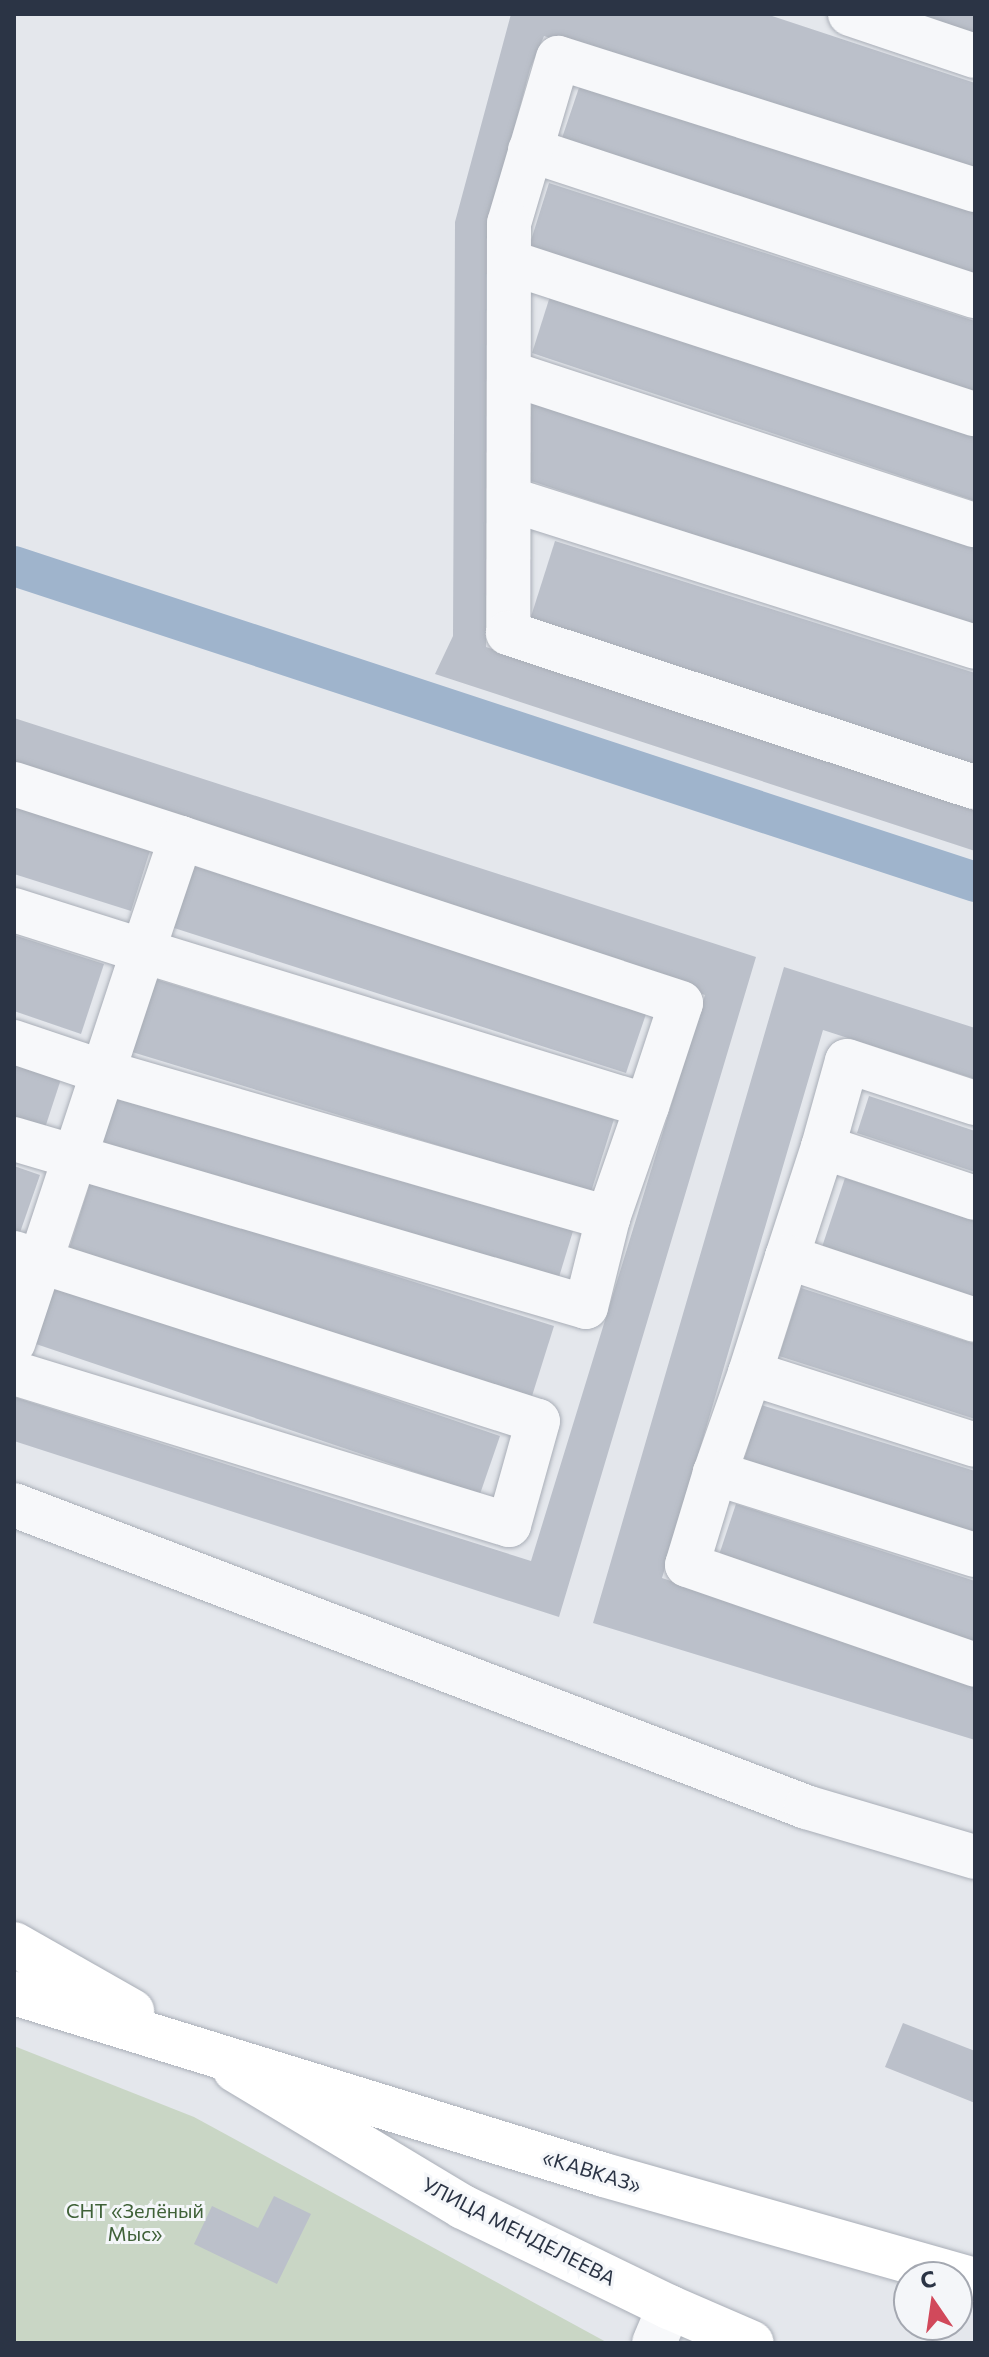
<!DOCTYPE html>
<html>
<head>
<meta charset="utf-8">
<style>
	body { margin:0 }
	#map { position:relative; width:989px; height:2357px; overflow:hidden; background:#e4e7ec; font-family:Commissioner,sans-serif }
	div>[style] { position:absolute }
	[style*='--x'] { left:calc(var(--x)*1px); top:calc(var(--y)*1px); width:calc(var(--w)*1px); rotate:calc(var(--a)*1deg) }
	.green>* { inset:0; background:#c9d6c5 }
	.canal>* { height:40px; margin:-20px; padding:0 20px; transform-origin:20px; border-radius:20px; background:#9fb4cc }
	.building>* { inset:0; background:#bbc0ca }
	.roads { filter:drop-shadow(0 0 2px #a9aeb7) drop-shadow(0 0 2px #a9aeb7) }
	.minor>* { height:44px; margin:-22px; padding:0 22px; transform-origin:22px; border-radius:22px; background:#f7f8fa }
	.major>* { height:44px; margin:-22px; padding:0 22px; transform-origin:22px; border-radius:22px; background:#fff }
	.highway>* { height:44px; margin:-22px; padding:0 22px; transform-origin:22px; border-radius:22px; background:#fff }
	span { translate:-50% -50%; white-space:nowrap; text-align:center; line-height:1.15; -webkit-text-stroke:6px #f4f6f9; paint-order:stroke }
	.street-label { font-size:20px; color:#2b3445 }
	.park-label { font-size:20px; color:#3f6138 }
	.frame { position:absolute; inset:0; border:16px solid #2b3445; pointer-events:none }
	.north { position:absolute; left:893px; top:2261px; width:80px; height:80px; box-sizing:border-box; background:#f4f6f9; border:2px solid #a4a8b1; border-radius:50%; rotate:347deg; font-size:22px; font-weight:700; line-height:32px; text-align:center; color:#2b3445 }
	.north::after { content:''; display:block; margin:auto; width:28px; height:36px; background:#d1495b; clip-path:polygon(50% 0,100% 100%,50% 72%,0 100%) }
</style>
</head>
<body>
<div id="map">
	<div class="green">
		<i style="clip-path:polygon(14px 2046px,194px 2117px,608px 2343px,14px 2343px)"></i>
	</div>
	<div class="canal">
		<i style="--x:14;--y:566;--w:1012;--a:18.2"></i>
	</div>
	<div class="building">
		<i style="clip-path:polygon(511px 14px,766px 14px,975px 83px,975px 173px,544px 36px,530px 69px,490px 219px,486px 647px,975px 807px,975px 851px,435px 674px,453px 636px,455px 222px)"></i>
		<i style="clip-path:polygon(881px 14px,975px 14px,975px 45px)"></i>
		<i style="clip-path:polygon(584px 73px,975px 202px,975px 274px,562px 138px)"></i>
		<i style="clip-path:polygon(549px 183px,975px 321px,975px 398px,527px 253px)"></i>
		<i style="clip-path:polygon(552px 290px,975px 431px,975px 501px,532px 353px)"></i>
		<i style="clip-path:polygon(534px 399px,975px 545px,975px 628px,510px 474px)"></i>
		<i style="clip-path:polygon(555px 541px,975px 673px,975px 766px,528px 626px)"></i>
		<i style="clip-path:polygon(14px 718px,756px 957px,559px 1617px,14px 1441px,14px 1397px,531px 1561px,705px 995px,14px 768px)"></i>
		<i style="clip-path:polygon(14px 797px,153px 841px,131px 911px,14px 874px)"></i>
		<i style="clip-path:polygon(191px 865px,647px 1011px,626px 1073px,171px 927px)"></i>
		<i style="clip-path:polygon(14px 935px,104px 964px,81px 1034px,14px 1011px)"></i>
		<i style="clip-path:polygon(784px 967px,975px 1028px,975px 1079px,823px 1030px,662px 1578px,975px 1682px,975px 1740px,593px 1623px)"></i>
		<i style="clip-path:polygon(155px 979px,614px 1119px,591px 1192px,132px 1052px)"></i>
		<i style="clip-path:polygon(14px 1064px,61px 1079px,42px 1137px,14px 1128px)"></i>
		<i style="clip-path:polygon(869px 1096px,975px 1131px,975px 1172px,857px 1133px)"></i>
		<i style="clip-path:polygon(113px 1098px,573px 1231px,559px 1277px,100px 1144px)"></i>
		<i style="clip-path:polygon(14px 1166px,40px 1175px,17px 1241px,14px 1240px)"></i>
		<i style="clip-path:polygon(845px 1178px,975px 1221px,975px 1305px,820px 1253px)"></i>
		<i style="clip-path:polygon(91px 1180px,554px 1326px,532px 1396px,69px 1249px)"></i>
		<i style="clip-path:polygon(53px 1284px,500px 1436px,480px 1494px,33px 1343px)"></i>
		<i style="clip-path:polygon(801px 1288px,975px 1344px,975px 1419px,779px 1356px)"></i>
		<i style="clip-path:polygon(761px 1405px,975px 1471px,975px 1537px,742px 1466px)"></i>
		<i style="clip-path:polygon(736px 1504px,975px 1581px,975px 1647px,716px 1564px)"></i>
		<i style="clip-path:polygon(903px 2023px,975px 2051px,975px 2103px,885px 2067px)"></i>
		<i style="clip-path:polygon(274px 2196px,311px 2214px,277px 2284px,194px 2244px,212px 2206px,258px 2228px)"></i>
	</div>
	<div class="roads">
		<div class="minor">
			<i style="--x:850;--y:14;--w:132;--a:18.6"></i>
			<i style="--x:530;--y:150;--w:468;--a:18.2"></i>
			<i style="--x:975;--y:190;--w:437;--a:-162.4"></i>
			<i style="--x:558;--y:58;--w:172;--a:106.5"></i>
			<i style="--x:509;--y:223;--w:410;--a:90.1"></i>
			<i style="--x:508;--y:633;--w:492;--a:18.3"></i>
			<i style="--x:509;--y:262;--w:490;--a:18.1"></i>
			<i style="--x:509;--y:373;--w:490;--a:18.1"></i>
			<i style="--x:509;--y:499;--w:489;--a:17.6"></i>
			<i style="--x:14;--y:784;--w:176;--a:17.9"></i>
			<i style="--x:14;--y:910;--w:135;--a:17.6"></i>
			<i style="--x:143;--y:951;--w:527;--a:17.09"></i>
			<i style="--x:647;--y:1106;--w:108;--a:-71.7"></i>
			<i style="--x:681;--y:1003;--w:527;--a:-161.74"></i>
			<i style="--x:181;--y:838;--w:119;--a:108.6"></i>
			<i style="--x:143;--y:951;--w:412;--a:108.3"></i>
			<i style="--x:14;--y:1042;--w:94;--a:18.6"></i>
			<i style="--x:103;--y:1072;--w:526;--a:16.13"></i>
			<i style="--x:608;--y:1218;--w:119;--a:-70.8"></i>
			<i style="--x:14;--y:1139;--w:596;--a:16.37"></i>
			<i style="--x:586;--y:1307;--w:92;--a:-76.1"></i>
			<i style="--x:823;--y:1147;--w:160;--a:18.5"></i>
			<i style="--x:14;--y:1253;--w:550;--a:17.78"></i>
			<i style="--x:538;--y:1421;--w:108;--a:105.6"></i>
			<i style="--x:509;--y:1525;--w:518;--a:-162.93"></i>
			<i style="--x:787;--y:1257;--w:116;--a:-71.9"></i>
			<i style="--x:823;--y:1147;--w:89;--a:-74.4"></i>
			<i style="--x:847;--y:1061;--w:135;--a:18.2"></i>
			<i style="--x:750;--y:1373;--w:122;--a:-72.3"></i>
			<i style="--x:787;--y:1257;--w:198;--a:18.5"></i>
			<i style="--x:715;--y:1473;--w:106;--a:-70.7"></i>
			<i style="--x:750;--y:1373;--w:236;--a:17.7"></i>
			<i style="--x:14;--y:1505;--w:848;--a:20.87"></i>
			<i style="--x:806;--y:1807;--w:176;--a:16.5"></i>
			<i style="--x:975;--y:1555;--w:273;--a:-162.5"></i>
			<i style="--x:715;--y:1473;--w:96;--a:106.9"></i>
			<i style="--x:687;--y:1565;--w:305;--a:19.1"></i>
			<i style="--x:654;--y:2343;--w:39;--a:-67"></i>
		</div>
		<div class="major">
			<i style="--x:235;--y:2070;--w:266;--a:31"></i>
			<i style="--x:463;--y:2207;--w:229;--a:25.9"></i>
			<i style="--x:669;--y:2307;--w:90;--a:23.4"></i>
		</div>
		<div class="highway">
			<i style="--x:14;--y:1944;--w:136;--a:29.6"></i>
			<i style="--x:14;--y:1993;--w:617;--a:17.14"></i>
			<i style="--x:604;--y:2175;--w:386;--a:15.8"></i>
		</div>
	</div>
	<div class="street-label">
		<span style="left:592px;top:2171px;rotate:17deg">«КАВКАЗ»</span>
		<span style="left:519px;top:2231px;rotate:27deg">УЛИЦА МЕНДЕЛЕЕВА</span>
	</div>
	<div class="park-label">
		<span style="left:135px;top:2222px">СНТ «Зелёный<br>Мыс»</span>
	</div>
	<div class="frame"></div>
	<div class="north">С</div>
</div>
</body>
</html>
